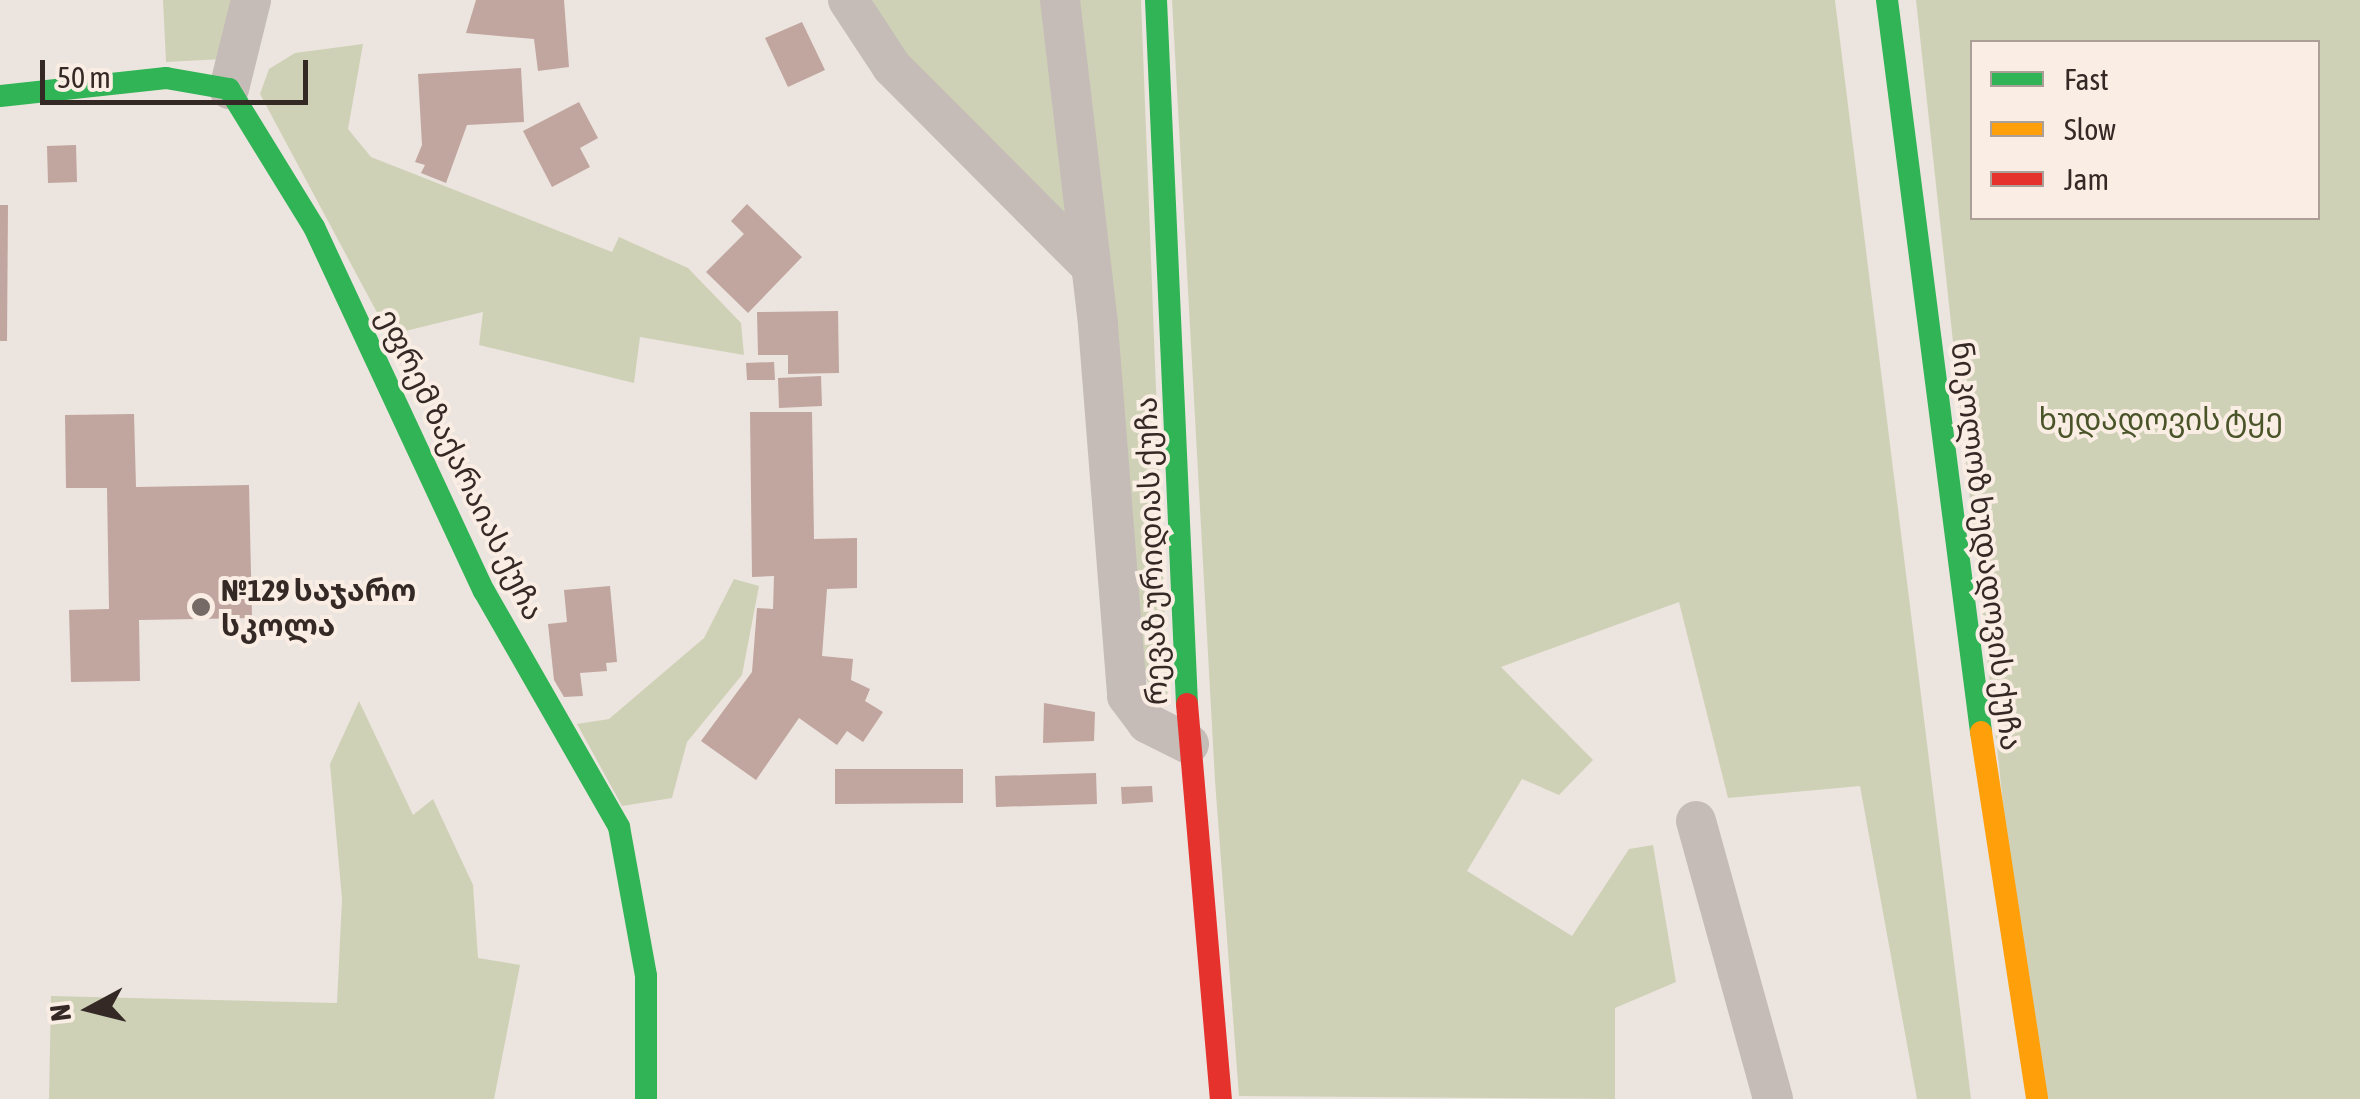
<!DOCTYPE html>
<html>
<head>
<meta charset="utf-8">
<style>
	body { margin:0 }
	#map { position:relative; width:2360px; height:1099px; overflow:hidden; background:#ece4de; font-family:"Asap Condensed","Noto Sans Georgian",sans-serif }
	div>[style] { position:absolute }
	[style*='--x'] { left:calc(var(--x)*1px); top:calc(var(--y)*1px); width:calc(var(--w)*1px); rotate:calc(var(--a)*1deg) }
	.green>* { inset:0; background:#cfd1b7 }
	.building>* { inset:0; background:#c1a59f }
	.street>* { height:40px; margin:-20px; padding:0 20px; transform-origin:20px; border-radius:20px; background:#c5bcb7 }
	.fast>* { height:22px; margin:-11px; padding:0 11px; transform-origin:11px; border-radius:11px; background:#30b455 }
	.slow>* { height:22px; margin:-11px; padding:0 11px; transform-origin:11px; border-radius:11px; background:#ff9f0a }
	.jam>* { height:22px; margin:-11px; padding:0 11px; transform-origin:11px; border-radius:11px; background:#e5322d }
	.dots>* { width:28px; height:28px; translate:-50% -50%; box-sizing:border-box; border:5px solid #faede4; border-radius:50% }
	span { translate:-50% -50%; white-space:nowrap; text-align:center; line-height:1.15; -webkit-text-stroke:8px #faede4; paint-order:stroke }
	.park-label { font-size:30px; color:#495528 }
	.street-label { font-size:30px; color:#352926 }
	.poi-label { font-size:30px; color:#352926; font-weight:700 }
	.left { translate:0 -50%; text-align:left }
	.legend { position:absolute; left:1970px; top:40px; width:350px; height:180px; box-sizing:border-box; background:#faede4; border:2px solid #ab9f98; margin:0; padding:12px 18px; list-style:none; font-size:30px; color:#352926 }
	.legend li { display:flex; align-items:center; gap:20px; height:50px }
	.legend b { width:50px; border:2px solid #ab9f98 }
	.north { position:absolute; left:40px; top:959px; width:100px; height:100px; -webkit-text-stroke:8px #faede4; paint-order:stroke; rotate:263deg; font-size:28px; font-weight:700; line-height:40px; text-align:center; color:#352926 }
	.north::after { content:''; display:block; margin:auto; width:35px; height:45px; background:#352926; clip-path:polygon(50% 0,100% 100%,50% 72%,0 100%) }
	.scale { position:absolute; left:40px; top:60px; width:268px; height:45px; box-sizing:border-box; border:5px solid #352926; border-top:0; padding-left:12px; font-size:30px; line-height:35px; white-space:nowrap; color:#352926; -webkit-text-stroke:8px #faede4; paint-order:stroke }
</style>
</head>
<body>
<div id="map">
	<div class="green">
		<i style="clip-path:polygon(163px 0,238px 0,223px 59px,166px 62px)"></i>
		<i style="clip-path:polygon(864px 0,1050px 0,1078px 225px,911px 76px)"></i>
		<i style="clip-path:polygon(1075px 0,1141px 0,1168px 701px,1151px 690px,1142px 669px)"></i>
		<i style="clip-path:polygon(1172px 0,1835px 0,1971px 1099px,1917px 1099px,1860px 786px,1728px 798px,1679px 602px,1501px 667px,1593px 760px,1559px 795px,1522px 779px,1467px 871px,1572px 936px,1629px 849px,1653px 845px,1676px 982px,1615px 1008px,1615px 1099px,1239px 1096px,1215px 781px)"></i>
		<i style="clip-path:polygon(evenodd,1916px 0,2360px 0,2360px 1099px,2035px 1099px,1916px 0,1972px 42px,2318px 42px,2318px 218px,1972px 218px,1972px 42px)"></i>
		<i style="clip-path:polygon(363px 44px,348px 129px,371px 157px,612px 252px,619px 237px,688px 268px,741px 323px,744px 355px,640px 337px,634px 383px,479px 345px,483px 312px,389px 335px,260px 94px,269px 69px,295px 53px)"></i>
		<i style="clip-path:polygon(734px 579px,759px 586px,742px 675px,687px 742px,672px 798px,622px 806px,577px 724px,609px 719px,704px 638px)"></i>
		<i style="clip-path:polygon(359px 701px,413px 815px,433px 799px,473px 885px,478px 958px,520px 965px,494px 1099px,49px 1099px,51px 996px,337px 1003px,342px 899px,330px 764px)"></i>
	</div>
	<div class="building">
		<i style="clip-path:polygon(476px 0,564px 0,569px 67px,538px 71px,534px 39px,466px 33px)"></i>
		<i style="clip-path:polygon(802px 22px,825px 70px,788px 87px,765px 38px)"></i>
		<i style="clip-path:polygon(521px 68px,524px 122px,467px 125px,446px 183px,421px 173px,425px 165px,415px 162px,422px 145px,418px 74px)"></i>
		<i style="clip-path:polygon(579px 102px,598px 138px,580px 148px,590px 167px,552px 187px,523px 131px)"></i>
		<i style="clip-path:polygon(76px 145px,77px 182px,48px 183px,47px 146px)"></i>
		<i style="clip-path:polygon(747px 204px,802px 257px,748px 313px,706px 272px,744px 234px,731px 221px)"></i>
		<i style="clip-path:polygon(0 205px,8px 205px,7px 341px,0 341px)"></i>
		<i style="clip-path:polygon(838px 311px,839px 373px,788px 374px,788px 355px,758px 355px,757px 312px)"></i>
		<i style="clip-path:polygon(774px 362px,775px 380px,747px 380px,746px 363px)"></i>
		<i style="clip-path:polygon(821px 376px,822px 406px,779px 408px,778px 378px)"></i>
		<i style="clip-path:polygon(750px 412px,812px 412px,814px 539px,857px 538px,857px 588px,827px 589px,822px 656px,853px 659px,851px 680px,870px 689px,865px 701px,883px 712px,863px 742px,847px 731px,837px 745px,799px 718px,756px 780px,701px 741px,752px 672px,757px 608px,773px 609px,774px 576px,752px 577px)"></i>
		<i style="clip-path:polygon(134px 414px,136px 487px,249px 485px,252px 618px,139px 620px,140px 681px,71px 682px,69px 610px,109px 609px,107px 488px,66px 488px,65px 415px)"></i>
		<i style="clip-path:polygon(610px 586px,617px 662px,606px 663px,607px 671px,580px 673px,583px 696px,564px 697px,554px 680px,548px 624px,567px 622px,564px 590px)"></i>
		<i style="clip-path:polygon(1044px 703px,1095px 712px,1094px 741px,1043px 743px)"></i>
		<i style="clip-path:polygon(835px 769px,963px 769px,963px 803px,835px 804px)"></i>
		<i style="clip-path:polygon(1096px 773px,1097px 804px,996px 807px,995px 776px)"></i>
		<i style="clip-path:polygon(1152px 786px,1153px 802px,1122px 804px,1121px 787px)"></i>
	</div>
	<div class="street">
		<i style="--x:848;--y:0;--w:80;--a:56.7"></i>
		<i style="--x:892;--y:67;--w:282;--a:45.1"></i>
		<i style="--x:1060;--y:0;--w:327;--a:83.3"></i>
		<i style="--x:1098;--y:325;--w:372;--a:85.5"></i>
		<i style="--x:1127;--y:696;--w:34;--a:53"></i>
		<i style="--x:1147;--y:723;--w:47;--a:26.6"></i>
		<i style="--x:229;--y:89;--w:92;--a:-76.1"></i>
		<i style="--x:1696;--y:821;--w:288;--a:74.5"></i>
	</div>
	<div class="fast">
		<i style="--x:1156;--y:0;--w:705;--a:87.48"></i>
		<i style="--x:1887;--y:0;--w:738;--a:82.68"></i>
		<i style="--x:0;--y:96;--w:167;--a:-6.2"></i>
		<i style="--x:166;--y:78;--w:64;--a:9.9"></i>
		<i style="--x:229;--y:89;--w:162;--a:58.4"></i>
		<i style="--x:314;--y:227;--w:402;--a:65"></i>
		<i style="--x:484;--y:591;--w:272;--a:60.2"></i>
		<i style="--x:619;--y:827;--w:151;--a:79.7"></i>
		<i style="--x:646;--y:976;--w:123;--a:90"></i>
	</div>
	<div class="slow">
		<i style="--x:1981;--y:732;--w:371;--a:81.3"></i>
	</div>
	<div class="jam">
		<i style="--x:1187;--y:704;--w:396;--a:85.1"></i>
	</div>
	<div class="dots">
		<i style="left:201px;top:607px;background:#756a66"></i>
	</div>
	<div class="park-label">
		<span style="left:2161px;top:419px">ხუდადოვის ტყე</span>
	</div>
	<div class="street-label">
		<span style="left:461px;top:464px;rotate:64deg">ეფრემ ზაქარაიას ქუჩა</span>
		<span style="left:1987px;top:546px;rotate:83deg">ნიკოლოზ ხუდადოვის ქუჩა</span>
		<span style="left:1151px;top:551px;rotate:-92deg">რევაზ ურიდიას ქუჩა</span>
	</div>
	<div class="poi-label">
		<span class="left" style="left:221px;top:607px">№129 საჯარო<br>სკოლა</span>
	</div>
	<ul class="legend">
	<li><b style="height:12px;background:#30b455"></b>Fast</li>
	<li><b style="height:12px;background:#ff9f0a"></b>Slow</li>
	<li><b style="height:12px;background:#e5322d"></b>Jam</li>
	</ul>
	<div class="north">N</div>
	<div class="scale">50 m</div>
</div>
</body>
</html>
